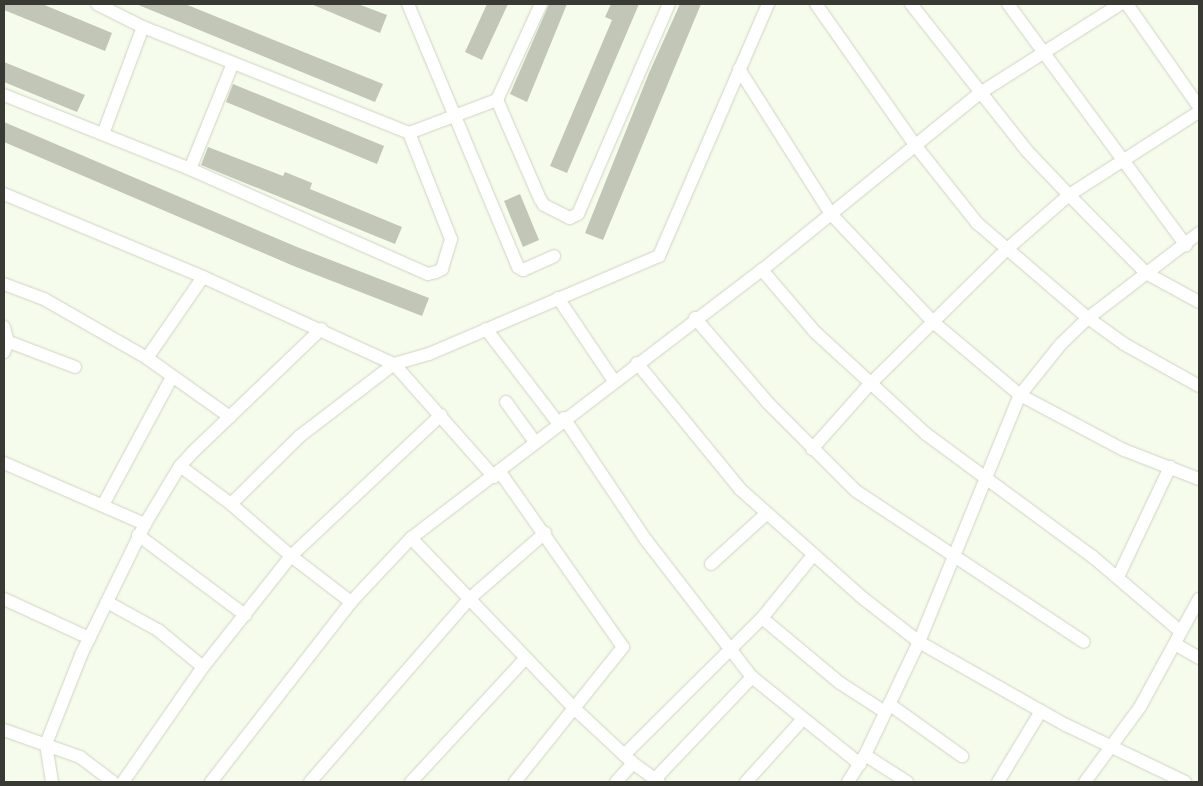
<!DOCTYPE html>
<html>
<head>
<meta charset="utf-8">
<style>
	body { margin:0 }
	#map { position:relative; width:1203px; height:786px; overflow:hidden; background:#f6fceb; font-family:Karla,sans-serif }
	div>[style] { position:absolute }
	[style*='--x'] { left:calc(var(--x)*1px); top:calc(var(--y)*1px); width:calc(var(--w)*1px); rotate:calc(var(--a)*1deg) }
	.building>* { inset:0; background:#c1c6b6 }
	.roads { filter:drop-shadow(0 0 1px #ced3c3) drop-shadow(0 0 1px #ced3c3) }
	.minor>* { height:12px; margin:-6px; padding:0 6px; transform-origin:6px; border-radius:6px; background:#fff }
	span { translate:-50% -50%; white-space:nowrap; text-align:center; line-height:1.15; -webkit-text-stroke:4px #fff; paint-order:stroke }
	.frame { position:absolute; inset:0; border:5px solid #383a33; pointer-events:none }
</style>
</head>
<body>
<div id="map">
	<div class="building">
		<i style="clip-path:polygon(4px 4px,42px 4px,112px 33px,105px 51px,4px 10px)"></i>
		<i style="clip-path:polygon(136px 4px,185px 4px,383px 84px,375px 102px)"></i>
		<i style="clip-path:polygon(311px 4px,358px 4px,387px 15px,380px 33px)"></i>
		<i style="clip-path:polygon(487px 4px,508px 4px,482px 60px,465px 52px)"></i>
		<i style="clip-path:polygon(549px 4px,567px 4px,527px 102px,510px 94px)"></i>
		<i style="clip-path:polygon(611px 4px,639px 4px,567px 173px,550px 166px,612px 20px,605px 17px)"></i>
		<i style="clip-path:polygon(680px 4px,701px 4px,603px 240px,585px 233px,649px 73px)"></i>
		<i style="clip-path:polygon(4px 62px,85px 95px,77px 112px,4px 82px)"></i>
		<i style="clip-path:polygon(233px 84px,384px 146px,377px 164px,226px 102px)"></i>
		<i style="clip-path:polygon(4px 122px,297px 247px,429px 298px,422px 316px,296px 267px,4px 142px)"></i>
		<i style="clip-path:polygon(208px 147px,283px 176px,285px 172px,312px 183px,310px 189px,402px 227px,395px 244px,201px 165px)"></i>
		<i style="clip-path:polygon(520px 194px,539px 240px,523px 247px,504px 201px)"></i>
	</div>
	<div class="roads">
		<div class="minor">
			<i style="--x:97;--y:4;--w:51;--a:26.6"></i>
			<i style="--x:143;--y:27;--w:286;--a:21.7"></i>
			<i style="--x:409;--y:133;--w:94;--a:-20.6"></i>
			<i style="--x:497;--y:100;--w:108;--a:66.5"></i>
			<i style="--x:540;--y:199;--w:7;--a:56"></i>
			<i style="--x:544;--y:205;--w:29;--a:27"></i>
			<i style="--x:570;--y:218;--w:9;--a:-27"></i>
			<i style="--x:578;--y:214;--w:229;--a:-66.6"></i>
			<i style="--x:408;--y:4;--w:285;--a:67.3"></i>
			<i style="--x:518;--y:267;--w:6;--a:31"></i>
			<i style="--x:523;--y:270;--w:34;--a:-24"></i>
			<i style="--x:816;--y:4;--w:172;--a:54.9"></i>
			<i style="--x:915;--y:145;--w:100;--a:51.5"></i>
			<i style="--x:977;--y:223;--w:146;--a:40.6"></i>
			<i style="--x:1088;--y:318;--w:44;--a:35.8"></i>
			<i style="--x:1124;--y:344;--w:86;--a:29.2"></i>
			<i style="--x:911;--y:4;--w:187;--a:51.7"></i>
			<i style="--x:1027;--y:151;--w:61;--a:46.3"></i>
			<i style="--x:1069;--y:195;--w:110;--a:45.4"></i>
			<i style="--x:1146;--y:273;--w:60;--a:28.7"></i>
			<i style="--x:1008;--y:4;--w:300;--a:53.6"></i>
			<i style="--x:1127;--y:4;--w:126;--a:55"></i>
			<i style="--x:739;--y:69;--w:172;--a:57.6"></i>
			<i style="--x:831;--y:214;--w:149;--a:46.6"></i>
			<i style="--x:933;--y:322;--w:114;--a:40"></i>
			<i style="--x:1020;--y:395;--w:118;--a:27.9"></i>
			<i style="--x:1124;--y:450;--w:80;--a:21.1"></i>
			<i style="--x:4;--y:95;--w:200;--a:21.7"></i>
			<i style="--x:190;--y:169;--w:260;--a:23.8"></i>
			<i style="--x:428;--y:274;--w:8;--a:-14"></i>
			<i style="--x:436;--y:272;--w:7;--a:-27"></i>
			<i style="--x:442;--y:269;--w:31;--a:-73"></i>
			<i style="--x:451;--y:239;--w:114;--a:-111.6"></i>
			<i style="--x:497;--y:100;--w:106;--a:-65.4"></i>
			<i style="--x:103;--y:134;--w:114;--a:-69.5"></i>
			<i style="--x:190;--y:169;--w:114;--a:-67.9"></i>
			<i style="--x:4;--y:194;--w:216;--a:22.6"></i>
			<i style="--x:203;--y:277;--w:210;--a:24.5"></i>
			<i style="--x:394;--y:364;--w:36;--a:-16"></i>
			<i style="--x:429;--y:354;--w:250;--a:-23.1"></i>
			<i style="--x:659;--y:256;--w:275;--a:-66.6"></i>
			<i style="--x:762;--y:270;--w:82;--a:49.5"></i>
			<i style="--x:815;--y:332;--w:151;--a:42.6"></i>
			<i style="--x:926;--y:434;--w:207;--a:36.4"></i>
			<i style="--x:1093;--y:557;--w:114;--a:40.4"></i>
			<i style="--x:4;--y:284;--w:43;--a:20.6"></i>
			<i style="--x:44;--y:299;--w:119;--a:29.8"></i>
			<i style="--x:147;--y:358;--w:102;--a:35.4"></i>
			<i style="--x:558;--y:298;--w:100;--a:56"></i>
			<i style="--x:695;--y:318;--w:112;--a:49.3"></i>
			<i style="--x:768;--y:403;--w:124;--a:45"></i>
			<i style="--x:856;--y:491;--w:273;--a:33.5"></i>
			<i style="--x:4;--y:327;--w:16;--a:75"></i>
			<i style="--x:8;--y:342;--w:11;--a:112"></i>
			<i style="--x:486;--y:329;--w:118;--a:52.5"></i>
			<i style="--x:4;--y:340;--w:76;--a:20.8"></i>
			<i style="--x:147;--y:358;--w:98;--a:-55.3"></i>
			<i style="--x:637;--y:363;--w:163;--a:50.7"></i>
			<i style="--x:740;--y:489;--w:166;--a:41.6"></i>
			<i style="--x:864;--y:599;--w:70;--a:38"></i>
			<i style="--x:919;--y:642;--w:169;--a:29.5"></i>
			<i style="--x:1066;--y:725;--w:132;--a:25.6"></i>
			<i style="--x:506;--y:402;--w:49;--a:54.1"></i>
			<i style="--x:564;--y:418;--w:147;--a:56.1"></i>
			<i style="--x:646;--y:540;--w:173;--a:52.3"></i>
			<i style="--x:752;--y:677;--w:139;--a:38.9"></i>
			<i style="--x:812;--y:449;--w:87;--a:-48.3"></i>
			<i style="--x:870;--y:384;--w:191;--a:-44.6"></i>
			<i style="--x:1006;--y:250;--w:84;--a:-41.1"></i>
			<i style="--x:1069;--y:195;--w:154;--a:-32.6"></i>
			<i style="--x:4;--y:463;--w:154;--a:23.4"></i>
			<i style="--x:180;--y:466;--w:64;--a:36.7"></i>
			<i style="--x:231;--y:504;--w:79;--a:40.9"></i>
			<i style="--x:291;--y:556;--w:76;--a:37.5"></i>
			<i style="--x:500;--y:472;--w:214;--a:54.9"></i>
			<i style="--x:623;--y:647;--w:173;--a:128.7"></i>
			<i style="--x:231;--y:504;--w:97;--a:-44.6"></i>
			<i style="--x:300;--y:436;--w:118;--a:-37.5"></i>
			<i style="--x:394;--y:364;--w:151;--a:48.5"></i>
			<i style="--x:103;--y:505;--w:145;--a:-61.7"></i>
			<i style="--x:138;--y:535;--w:134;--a:36.8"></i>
			<i style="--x:411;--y:538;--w:237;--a:46.2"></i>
			<i style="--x:575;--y:709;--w:79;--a:43"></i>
			<i style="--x:633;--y:763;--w:32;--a:36"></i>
			<i style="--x:711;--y:564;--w:74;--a:-42.3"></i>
			<i style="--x:1118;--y:577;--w:122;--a:-64.7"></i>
			<i style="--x:4;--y:599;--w:94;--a:24.6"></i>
			<i style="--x:107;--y:602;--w:58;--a:28.8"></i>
			<i style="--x:158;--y:630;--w:58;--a:39.4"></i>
			<i style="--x:762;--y:618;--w:102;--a:39.8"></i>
			<i style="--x:840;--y:683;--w:54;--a:32.8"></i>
			<i style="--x:1175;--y:644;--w:28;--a:30"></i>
			<i style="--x:889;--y:704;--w:90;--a:35.5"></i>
			<i style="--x:4;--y:730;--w:81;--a:19.6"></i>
			<i style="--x:80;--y:757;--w:41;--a:37.1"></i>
			<i style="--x:624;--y:755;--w:194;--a:-44.8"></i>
			<i style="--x:762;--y:618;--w:82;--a:-50.9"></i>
			<i style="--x:865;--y:755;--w:50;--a:32.7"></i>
			<i style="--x:655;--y:779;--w:141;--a:-46.4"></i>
			<i style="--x:52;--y:782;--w:38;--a:-99"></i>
			<i style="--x:46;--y:744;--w:96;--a:-68.5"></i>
			<i style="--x:81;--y:655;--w:146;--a:-64"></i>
			<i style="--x:145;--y:524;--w:68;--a:-58.9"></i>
			<i style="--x:180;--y:466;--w:22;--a:-47"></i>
			<i style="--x:195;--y:450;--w:175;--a:-43.8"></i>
			<i style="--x:123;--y:782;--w:140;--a:-55.2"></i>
			<i style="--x:203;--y:667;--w:142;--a:-51.6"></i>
			<i style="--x:291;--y:556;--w:206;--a:-43.2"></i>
			<i style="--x:211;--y:782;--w:228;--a:-52.1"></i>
			<i style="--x:351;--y:602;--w:88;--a:-46.8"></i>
			<i style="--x:411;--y:538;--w:442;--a:-37.4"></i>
			<i style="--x:762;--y:270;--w:281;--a:-39.1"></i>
			<i style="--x:980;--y:93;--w:166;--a:-32.4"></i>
			<i style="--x:310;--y:782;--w:242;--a:-49"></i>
			<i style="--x:469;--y:599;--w:101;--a:-41"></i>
			<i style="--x:411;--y:782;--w:169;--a:-47.2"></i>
			<i style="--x:616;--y:782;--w:25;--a:-48"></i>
			<i style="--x:746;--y:782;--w:84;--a:-47.9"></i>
			<i style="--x:848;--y:782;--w:32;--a:-58"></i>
			<i style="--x:865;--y:755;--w:125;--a:-64.5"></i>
			<i style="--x:919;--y:642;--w:267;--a:-67.8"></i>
			<i style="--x:1020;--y:395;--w:65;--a:-51.2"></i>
			<i style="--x:1061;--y:344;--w:37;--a:-44"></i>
			<i style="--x:1088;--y:318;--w:140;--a:-37.4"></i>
			<i style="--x:998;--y:782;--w:83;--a:-58.8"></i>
			<i style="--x:1085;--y:782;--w:93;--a:-53.7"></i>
			<i style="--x:1140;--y:707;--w:123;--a:-61.4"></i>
		</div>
	</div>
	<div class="frame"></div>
</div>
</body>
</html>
